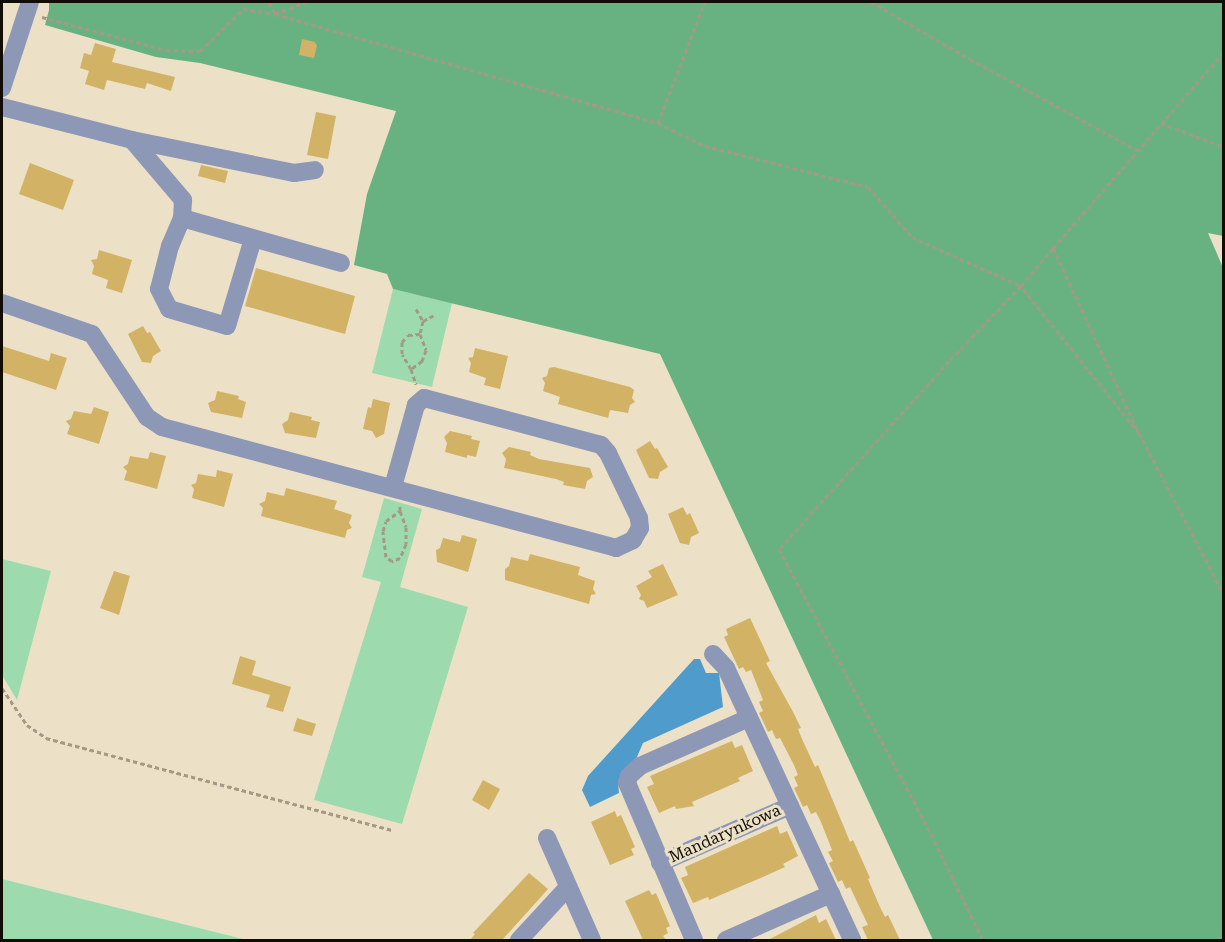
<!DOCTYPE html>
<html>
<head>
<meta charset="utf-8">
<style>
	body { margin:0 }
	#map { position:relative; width:1225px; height:942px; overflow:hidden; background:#ece1c6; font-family:"Roboto Serif",serif }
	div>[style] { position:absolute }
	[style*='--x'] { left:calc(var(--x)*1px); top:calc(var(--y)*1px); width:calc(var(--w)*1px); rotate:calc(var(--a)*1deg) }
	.green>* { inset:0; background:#9ddbaf }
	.forest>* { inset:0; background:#68b180 }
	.water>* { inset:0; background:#4f9bcb }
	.building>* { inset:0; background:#d2b265 }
	.path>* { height:3px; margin-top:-1.5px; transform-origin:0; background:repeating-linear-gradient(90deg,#a29a85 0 4.5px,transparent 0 7.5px) }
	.minor>* { height:18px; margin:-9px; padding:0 9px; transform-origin:9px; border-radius:9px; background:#8d97b6 }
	span { translate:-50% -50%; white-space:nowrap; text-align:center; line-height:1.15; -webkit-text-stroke:6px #ece1c6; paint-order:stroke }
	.street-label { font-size:16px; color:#110d05 }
	.frame { position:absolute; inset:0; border:3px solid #110d05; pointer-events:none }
</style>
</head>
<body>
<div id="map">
	<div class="green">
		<i style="clip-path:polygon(393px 289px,452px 303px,432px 387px,372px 373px)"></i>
		<i style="clip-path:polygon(384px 498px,422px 509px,400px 587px,468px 607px,402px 824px,314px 800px,381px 582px,362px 577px)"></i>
		<i style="clip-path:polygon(2px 559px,51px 571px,17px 700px,2px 675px)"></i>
		<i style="clip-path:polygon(2px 879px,247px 940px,2px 940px)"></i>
	</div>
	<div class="forest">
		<i style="clip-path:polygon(49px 2px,1223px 2px,1223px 236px,1208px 233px,1224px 270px,1223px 940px,933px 940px,660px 354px,393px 289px,387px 274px,354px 265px,367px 194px,396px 111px,200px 63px,156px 57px,45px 25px,49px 10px)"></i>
	</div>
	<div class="water">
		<i style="clip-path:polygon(694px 659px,700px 659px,706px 673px,719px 673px,723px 707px,643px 743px,637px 757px,623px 770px,618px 782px,619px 793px,590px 807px,582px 790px,588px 776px)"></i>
	</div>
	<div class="building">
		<i style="clip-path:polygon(302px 39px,315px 42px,317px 46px,314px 58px,299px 55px)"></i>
		<i style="clip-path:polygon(95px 43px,116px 49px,112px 62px,175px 77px,171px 91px,147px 83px,145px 89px,107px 80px,104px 90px,85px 84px,89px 71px,80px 68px,84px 53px,91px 55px)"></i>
		<i style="clip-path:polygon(316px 112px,336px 116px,328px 159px,307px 155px)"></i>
		<i style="clip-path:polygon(30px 163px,74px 180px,63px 210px,19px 194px)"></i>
		<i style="clip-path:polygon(201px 165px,228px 171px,225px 183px,198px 176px)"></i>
		<i style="clip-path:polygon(99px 250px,132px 260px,122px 293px,106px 288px,108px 280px,92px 274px,94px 266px,91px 260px,97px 259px)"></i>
		<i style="clip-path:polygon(256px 268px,355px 296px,345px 334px,245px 306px)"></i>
		<i style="clip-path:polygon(143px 326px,147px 333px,150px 332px,161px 351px,153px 356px,151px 363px,142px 362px,128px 334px)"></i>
		<i style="clip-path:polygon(2px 346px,49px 361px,51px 353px,67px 358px,56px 390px,2px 372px)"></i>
		<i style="clip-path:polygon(475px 348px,508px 356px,500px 389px,484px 385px,486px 378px,469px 372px,471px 363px,468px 358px,473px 357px)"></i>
		<i style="clip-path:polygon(554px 367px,630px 387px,634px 390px,632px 398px,635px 402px,630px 405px,628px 413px,610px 410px,608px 418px,558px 404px,560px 397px,543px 391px,545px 383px,542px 378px,547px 376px,549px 368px)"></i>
		<i style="clip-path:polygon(217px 391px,239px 396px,238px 399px,246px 402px,242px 418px,211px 412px,208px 403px,215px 400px)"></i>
		<i style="clip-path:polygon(373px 399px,390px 403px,384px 434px,376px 438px,372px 431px,363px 429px,368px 407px,371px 408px)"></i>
		<i style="clip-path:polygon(94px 407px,109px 412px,99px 444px,67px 434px,70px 426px,66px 421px,71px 419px,74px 411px,91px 414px)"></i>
		<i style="clip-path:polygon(290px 412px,312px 417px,311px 420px,320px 422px,316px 438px,285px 433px,282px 424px,288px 420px)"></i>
		<i style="clip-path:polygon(450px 431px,472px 436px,471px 439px,480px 441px,476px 457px,467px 455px,467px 458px,445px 452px,447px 443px,444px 437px)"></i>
		<i style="clip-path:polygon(650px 441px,655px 449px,657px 448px,668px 467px,660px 472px,658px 479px,649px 478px,636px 450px)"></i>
		<i style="clip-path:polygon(509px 447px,531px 452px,530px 455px,539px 459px,590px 468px,593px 477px,587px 481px,585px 489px,563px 485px,564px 482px,556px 479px,504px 468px,506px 459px,502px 453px)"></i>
		<i style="clip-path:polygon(150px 452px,166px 456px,157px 489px,124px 480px,127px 471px,123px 467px,128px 464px,130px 456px,148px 459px)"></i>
		<i style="clip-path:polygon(217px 470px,233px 474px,224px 507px,192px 498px,194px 489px,191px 485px,196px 483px,198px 474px,216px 477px)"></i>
		<i style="clip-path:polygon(286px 488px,337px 501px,334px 509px,352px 515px,349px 523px,352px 528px,347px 530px,345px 538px,261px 516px,263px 508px,259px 504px,265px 501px,267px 492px,284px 496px)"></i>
		<i style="clip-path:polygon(683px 507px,687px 515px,690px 513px,699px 533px,691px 537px,689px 545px,680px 543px,668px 514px)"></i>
		<i style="clip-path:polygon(462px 535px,477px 539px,468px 572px,437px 562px,436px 550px,440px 548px,443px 538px,460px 542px)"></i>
		<i style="clip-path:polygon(530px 554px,580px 567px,578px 575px,595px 581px,593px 589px,596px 594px,591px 595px,589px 604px,505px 580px,505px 569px,509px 566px,511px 557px,528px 561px)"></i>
		<i style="clip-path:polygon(663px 564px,678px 595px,647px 608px,644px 601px,639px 599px,641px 595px,636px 586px,652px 577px,648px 571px)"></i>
		<i style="clip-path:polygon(114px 571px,130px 576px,119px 615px,100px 608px)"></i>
		<i style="clip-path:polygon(750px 618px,770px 661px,766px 663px,792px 710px,801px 728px,798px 729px,802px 739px,815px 767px,818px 765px,846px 832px,850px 842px,853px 840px,870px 878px,868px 879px,880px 907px,885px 917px,888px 915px,900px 940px,868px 940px,862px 927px,868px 925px,850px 887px,846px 889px,842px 880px,838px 882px,829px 863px,833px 861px,828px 852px,832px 850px,821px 822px,816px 812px,811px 814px,807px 805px,803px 807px,794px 788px,798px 786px,794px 777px,798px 775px,794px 765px,780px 738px,776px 739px,772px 730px,768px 732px,759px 713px,763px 711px,759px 702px,763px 700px,751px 670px,746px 672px,743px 667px,739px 669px,724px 637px,728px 635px,726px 629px)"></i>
		<i style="clip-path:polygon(240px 656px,256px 661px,252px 675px,291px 687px,283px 712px,266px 707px,270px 695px,232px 684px)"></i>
		<i style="clip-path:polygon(297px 718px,316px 724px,312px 736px,293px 731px)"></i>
		<i style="clip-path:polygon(732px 741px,735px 748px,742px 745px,753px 771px,738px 778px,740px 781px,692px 802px,694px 806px,676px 809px,675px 806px,659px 813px,647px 787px,654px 784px,650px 776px)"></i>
		<i style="clip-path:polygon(483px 780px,500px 789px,489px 810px,472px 800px)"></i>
		<i style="clip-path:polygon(615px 811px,617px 817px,621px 815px,635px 847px,631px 849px,634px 855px,610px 865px,591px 822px)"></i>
		<i style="clip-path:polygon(777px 826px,780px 834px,787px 831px,798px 856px,783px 864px,785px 867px,765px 876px,709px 900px,708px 897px,693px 903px,681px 878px,688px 875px,685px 867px)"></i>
		<i style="clip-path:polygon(529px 873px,548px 889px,531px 908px,502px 940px,470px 940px,475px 934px,473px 933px)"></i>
		<i style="clip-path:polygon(649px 890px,652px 895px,656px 893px,670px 926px,666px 928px,668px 933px,663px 936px,666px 940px,643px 940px,625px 901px)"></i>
		<i style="clip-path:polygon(816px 915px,819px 923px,826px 919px,836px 940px,768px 940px)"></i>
	</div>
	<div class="path">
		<i style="--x:269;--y:2;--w:13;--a:63"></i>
		<i style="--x:275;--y:14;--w:398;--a:15.9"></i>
		<i style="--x:658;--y:123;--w:52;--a:26.1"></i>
		<i style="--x:705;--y:146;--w:168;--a:14.1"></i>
		<i style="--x:868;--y:187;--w:67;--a:48.7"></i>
		<i style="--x:912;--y:237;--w:120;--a:24.2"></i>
		<i style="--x:1021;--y:286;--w:104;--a:133.8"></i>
		<i style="--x:949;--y:361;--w:253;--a:132.1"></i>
		<i style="--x:779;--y:549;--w:323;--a:61.9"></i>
		<i style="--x:931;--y:834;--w:118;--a:63.9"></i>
		<i style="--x:871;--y:2;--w:114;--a:29.9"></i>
		<i style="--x:970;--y:59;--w:190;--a:28.6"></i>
		<i style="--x:42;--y:17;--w:128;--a:14.9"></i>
		<i style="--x:166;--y:50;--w:34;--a:2"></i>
		<i style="--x:200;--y:51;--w:60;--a:-44.3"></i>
		<i style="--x:243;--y:9;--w:32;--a:9"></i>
		<i style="--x:275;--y:14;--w:33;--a:-21"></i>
		<i style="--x:658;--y:123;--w:130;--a:-68.8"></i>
		<i style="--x:1161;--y:123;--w:67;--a:20.9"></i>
		<i style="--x:1053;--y:248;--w:260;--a:-48.9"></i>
		<i style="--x:416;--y:309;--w:14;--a:60"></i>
		<i style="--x:423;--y:321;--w:13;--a:103"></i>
		<i style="--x:420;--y:334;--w:17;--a:69"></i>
		<i style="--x:426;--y:350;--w:12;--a:110"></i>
		<i style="--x:422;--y:361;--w:14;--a:144"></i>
		<i style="--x:411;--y:369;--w:17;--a:-121"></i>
		<i style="--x:402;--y:354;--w:12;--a:-90"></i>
		<i style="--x:402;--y:342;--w:9;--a:-49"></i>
		<i style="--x:408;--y:335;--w:12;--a:-5"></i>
		<i style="--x:423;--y:321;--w:15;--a:-28"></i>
		<i style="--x:411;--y:369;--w:16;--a:72"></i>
		<i style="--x:1139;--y:433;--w:189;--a:-128.8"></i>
		<i style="--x:1021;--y:286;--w:50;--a:-49.9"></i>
		<i style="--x:1053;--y:248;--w:204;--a:65.1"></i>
		<i style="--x:1139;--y:433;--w:183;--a:62.3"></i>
		<i style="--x:400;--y:511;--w:17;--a:69"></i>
		<i style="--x:406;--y:527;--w:17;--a:90"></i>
		<i style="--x:406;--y:544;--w:15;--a:113"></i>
		<i style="--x:400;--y:558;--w:9;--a:159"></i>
		<i style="--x:392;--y:561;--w:7;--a:-146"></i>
		<i style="--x:386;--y:557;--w:26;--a:-97"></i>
		<i style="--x:383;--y:531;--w:10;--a:-73"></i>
		<i style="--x:386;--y:521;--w:17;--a:-36"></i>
		<i style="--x:400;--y:511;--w:5;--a:-90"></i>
		<i style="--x:2;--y:688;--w:45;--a:56"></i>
		<i style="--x:27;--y:725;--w:23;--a:34"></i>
		<i style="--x:46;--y:738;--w:358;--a:14.9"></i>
	</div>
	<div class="minor">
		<i style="--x:2;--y:88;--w:90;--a:-72"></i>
		<i style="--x:2;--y:107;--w:134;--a:14.2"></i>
		<i style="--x:132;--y:140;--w:79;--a:49.6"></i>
		<i style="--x:183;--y:200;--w:18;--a:93"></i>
		<i style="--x:182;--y:218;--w:30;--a:113"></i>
		<i style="--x:170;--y:246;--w:44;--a:104.3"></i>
		<i style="--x:159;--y:289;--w:22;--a:63"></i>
		<i style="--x:169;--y:309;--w:60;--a:16.3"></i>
		<i style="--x:227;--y:326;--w:91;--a:-73.4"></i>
		<i style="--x:132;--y:140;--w:165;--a:11.5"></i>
		<i style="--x:294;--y:173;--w:21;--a:-8"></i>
		<i style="--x:182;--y:218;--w:165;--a:15.8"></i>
		<i style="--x:2;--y:303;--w:95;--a:19"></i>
		<i style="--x:92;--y:334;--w:100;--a:56.5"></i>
		<i style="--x:147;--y:417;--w:18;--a:34"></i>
		<i style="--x:162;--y:427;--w:470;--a:14.9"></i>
		<i style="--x:616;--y:548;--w:19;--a:-25"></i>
		<i style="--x:633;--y:540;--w:14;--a:-60"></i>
		<i style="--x:640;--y:528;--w:10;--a:-96"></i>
		<i style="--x:639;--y:518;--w:72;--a:-115.5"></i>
		<i style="--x:608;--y:453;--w:11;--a:-131"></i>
		<i style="--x:601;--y:445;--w:183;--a:-165.1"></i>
		<i style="--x:424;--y:398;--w:11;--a:139"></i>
		<i style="--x:416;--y:405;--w:85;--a:105.7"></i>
		<i style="--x:713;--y:654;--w:19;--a:47"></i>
		<i style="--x:726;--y:668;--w:300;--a:65.1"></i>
		<i style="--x:547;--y:838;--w:111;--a:66.2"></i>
		<i style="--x:660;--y:863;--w:142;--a:-23.7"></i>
		<i style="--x:519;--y:940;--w:72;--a:-47.2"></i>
		<i style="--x:694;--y:940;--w:171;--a:-113.1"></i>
		<i style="--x:627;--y:783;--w:7;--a:-74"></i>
		<i style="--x:629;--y:776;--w:15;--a:-42"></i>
		<i style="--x:640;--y:766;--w:119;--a:-23.8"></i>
		<i style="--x:726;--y:940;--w:115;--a:-23.7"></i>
	</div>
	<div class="street-label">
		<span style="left:725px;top:834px;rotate:-24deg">Mandarynkowa</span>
	</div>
	<div class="frame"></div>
</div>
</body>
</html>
